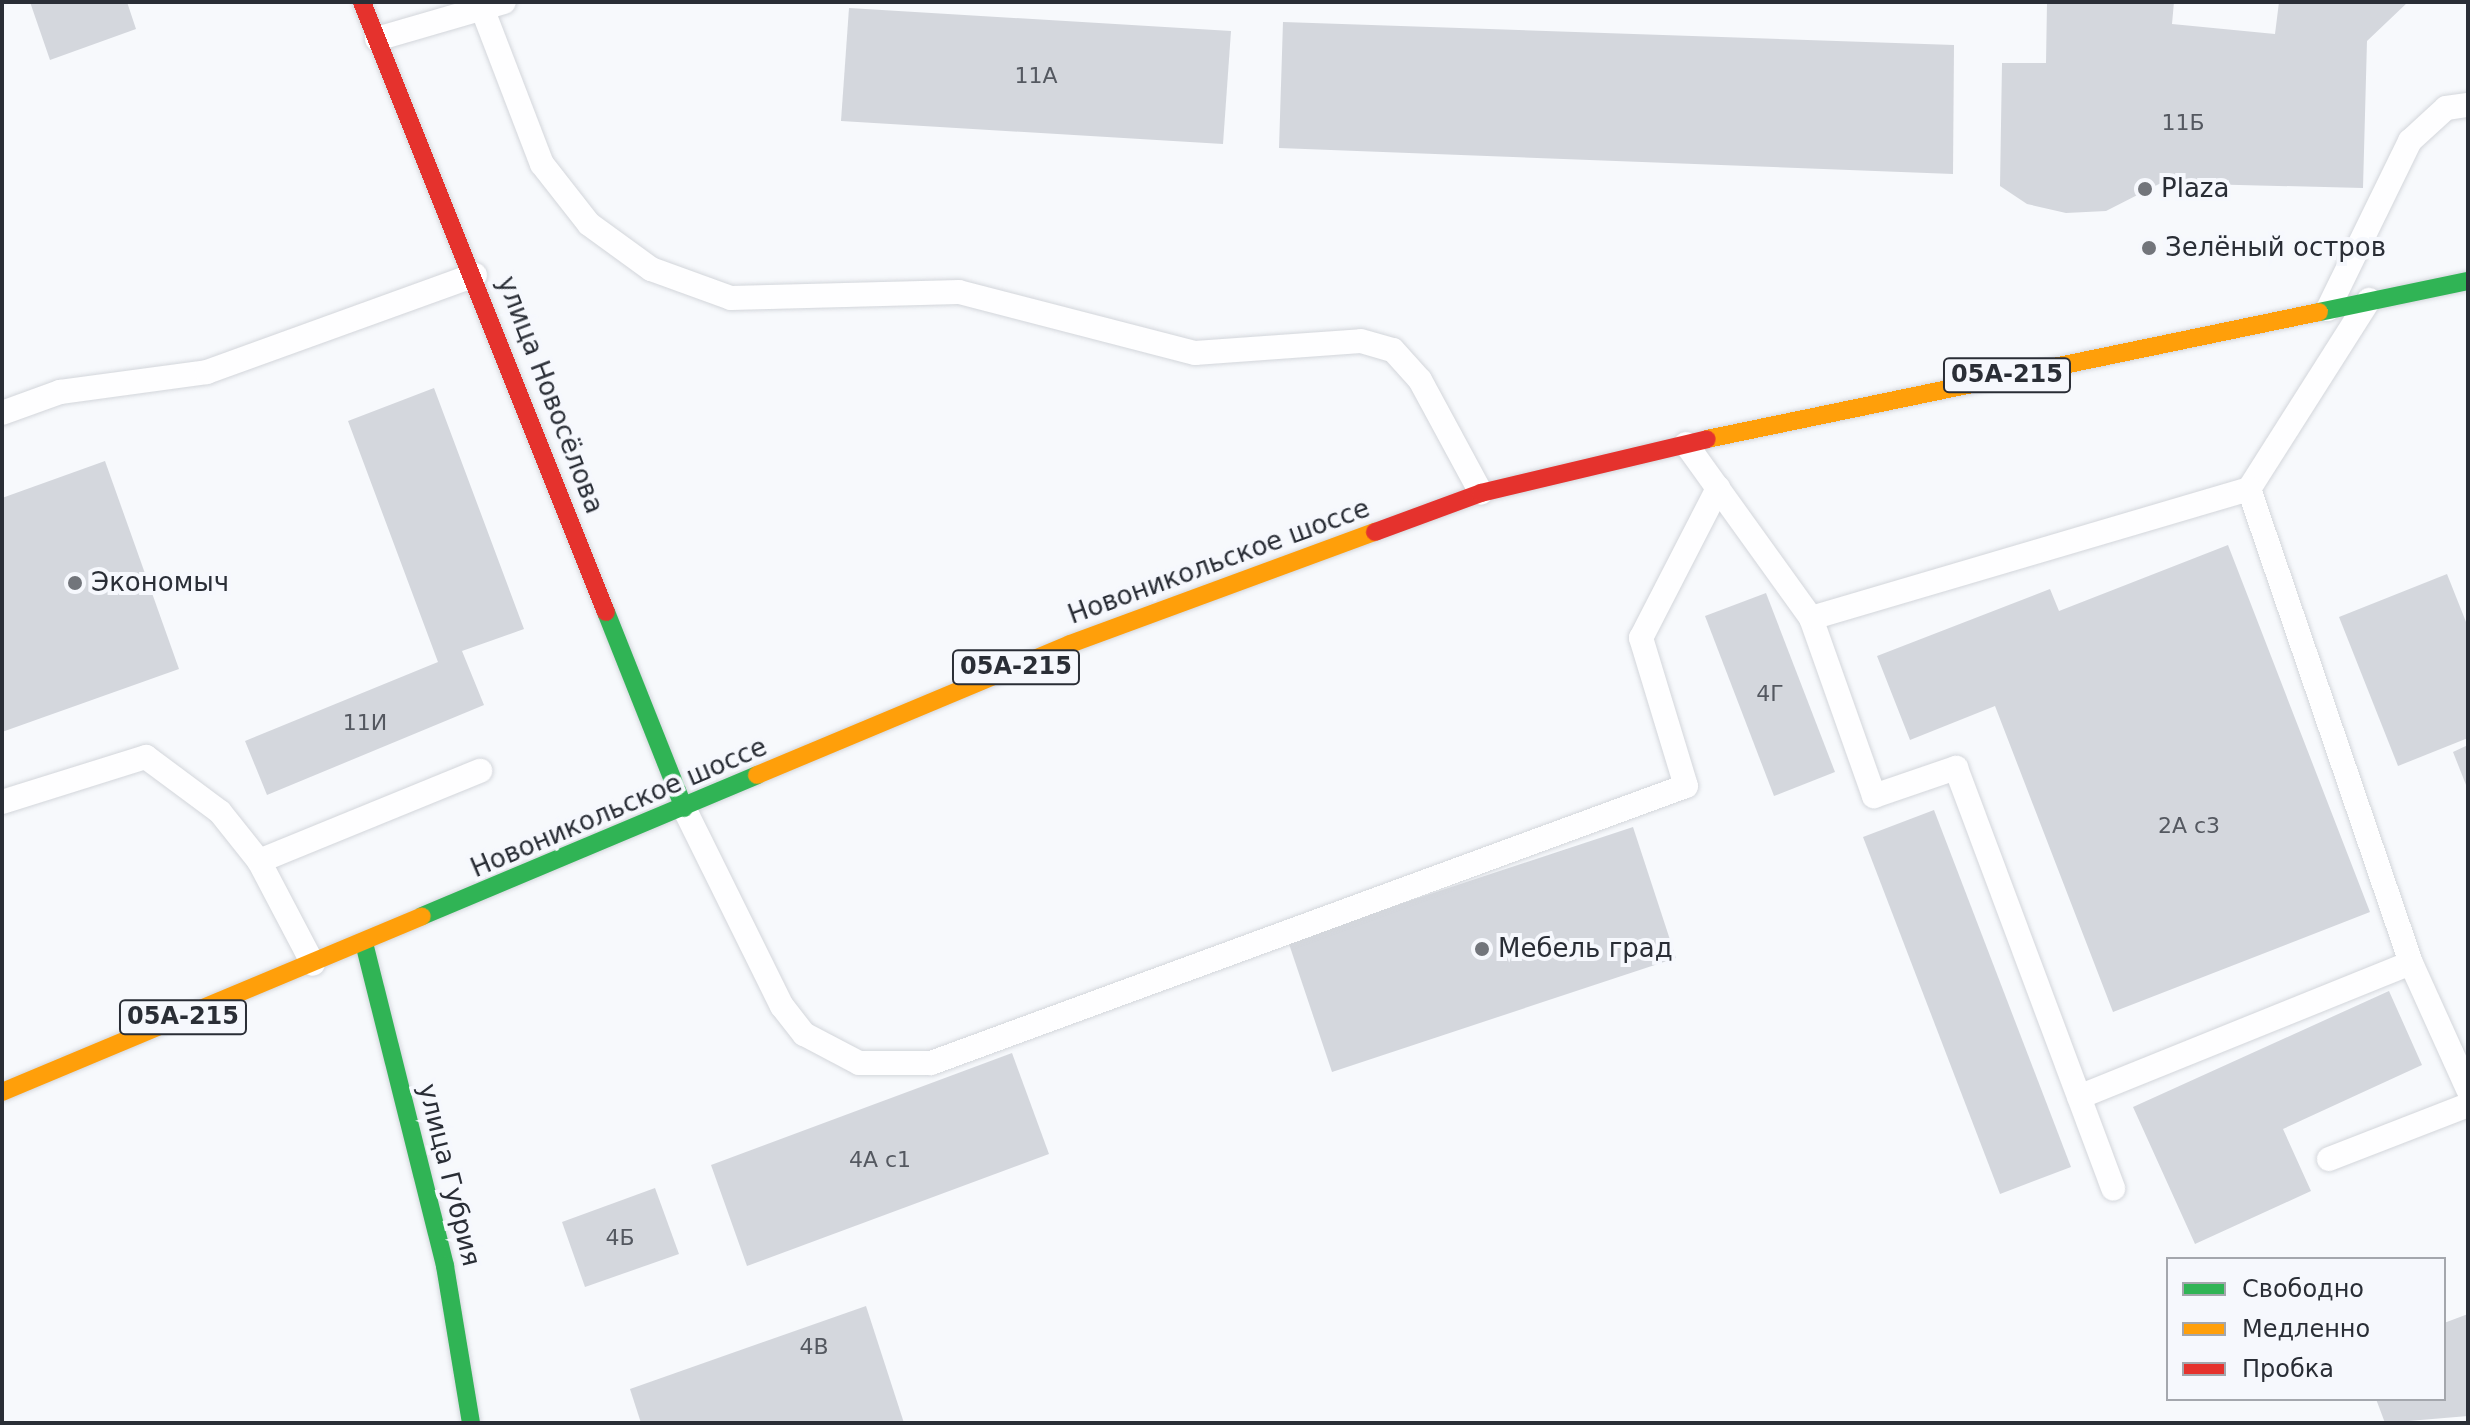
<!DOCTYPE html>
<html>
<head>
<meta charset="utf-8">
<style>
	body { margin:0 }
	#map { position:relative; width:2470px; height:1425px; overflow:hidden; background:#f7f9fc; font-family:"DejaVu Sans",sans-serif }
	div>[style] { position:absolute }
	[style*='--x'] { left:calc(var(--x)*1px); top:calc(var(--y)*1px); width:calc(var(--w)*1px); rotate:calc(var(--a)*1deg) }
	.building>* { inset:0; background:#d4d7dd }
	.roads { filter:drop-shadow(0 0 2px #d3d6db) drop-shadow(0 0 2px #d3d6db) }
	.lane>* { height:24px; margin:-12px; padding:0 12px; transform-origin:12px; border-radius:12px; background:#fefeff }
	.fast>* { height:18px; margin:-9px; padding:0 9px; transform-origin:9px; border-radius:9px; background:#30b455 }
	.slow>* { height:18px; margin:-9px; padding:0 9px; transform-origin:9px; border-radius:9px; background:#ff9f0a }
	.jam>* { height:18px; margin:-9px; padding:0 9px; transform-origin:9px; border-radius:9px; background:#e5322d }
	.dots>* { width:22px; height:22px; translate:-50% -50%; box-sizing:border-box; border:4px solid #f6f8fd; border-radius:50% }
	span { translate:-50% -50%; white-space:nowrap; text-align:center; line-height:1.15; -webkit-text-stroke:8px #f6f8fd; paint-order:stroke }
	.number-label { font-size:22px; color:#545860 }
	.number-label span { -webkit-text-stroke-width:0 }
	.shield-label span { padding:2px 6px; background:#f6f8fd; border:2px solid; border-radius:6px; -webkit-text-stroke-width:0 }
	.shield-label { font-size:24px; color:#2a2e36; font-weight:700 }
	.poi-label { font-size:26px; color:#2a2e36 }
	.left { translate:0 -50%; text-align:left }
	.street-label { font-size:26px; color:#2a2e36 }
	.frame { position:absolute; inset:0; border:4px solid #2a2e36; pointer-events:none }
	.legend { position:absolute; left:2166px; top:1257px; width:280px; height:144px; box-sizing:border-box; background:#f6f8fd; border:2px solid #a4a7ad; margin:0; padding:10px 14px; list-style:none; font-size:24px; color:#2a2e36 }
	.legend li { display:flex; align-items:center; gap:16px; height:40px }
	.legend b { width:40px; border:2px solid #a4a7ad }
</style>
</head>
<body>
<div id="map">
	<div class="building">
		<i style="clip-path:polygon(30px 2px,127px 2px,136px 29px,50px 60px)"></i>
		<i style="clip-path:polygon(2047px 2px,2174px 2px,2172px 24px,2275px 34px,2279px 2px,2408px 2px,2367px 41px,2363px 188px,2161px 183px,2106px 211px,2066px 213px,2027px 204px,2000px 186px,2002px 63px,2046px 63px)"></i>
		<i style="clip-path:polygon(849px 8px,1231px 31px,1223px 144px,841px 121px)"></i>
		<i style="clip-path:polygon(1283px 22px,1954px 45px,1953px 174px,1279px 148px)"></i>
		<i style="clip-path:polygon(434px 388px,524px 629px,462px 651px,484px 705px,267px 795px,245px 741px,438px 662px,348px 421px)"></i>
		<i style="clip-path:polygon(105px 461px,179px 669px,2px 732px,2px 498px)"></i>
		<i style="clip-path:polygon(2228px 545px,2370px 912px,2113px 1012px,1995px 706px,1910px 740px,1877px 656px,2050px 589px,2059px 611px)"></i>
		<i style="clip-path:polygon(2447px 574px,2468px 627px,2468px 738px,2398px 766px,2339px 617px)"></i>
		<i style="clip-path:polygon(1766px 593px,1835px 772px,1774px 796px,1705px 616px)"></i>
		<i style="clip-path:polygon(2468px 745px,2468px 790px,2453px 752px)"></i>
		<i style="clip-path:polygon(1934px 810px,2071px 1167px,2000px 1194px,1863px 837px)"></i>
		<i style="clip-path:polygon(1633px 827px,1676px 958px,1332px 1072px,1288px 941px)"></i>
		<i style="clip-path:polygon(2389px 991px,2422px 1065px,2283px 1129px,2311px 1191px,2195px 1244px,2133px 1107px)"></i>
		<i style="clip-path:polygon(1012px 1053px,1049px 1154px,747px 1266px,711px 1165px)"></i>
		<i style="clip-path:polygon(655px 1188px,679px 1254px,585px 1287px,562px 1222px)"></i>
		<i style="clip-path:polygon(866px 1306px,904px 1423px,641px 1423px,630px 1389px)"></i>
		<i style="clip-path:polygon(2468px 1314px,2468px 1416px,2385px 1423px,2376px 1399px,2444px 1399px,2444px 1323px)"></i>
	</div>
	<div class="roads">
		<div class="lane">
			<i style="--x:482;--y:8;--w:167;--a:69"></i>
			<i style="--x:542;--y:164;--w:76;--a:51.9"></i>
			<i style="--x:589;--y:224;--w:77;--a:36"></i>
			<i style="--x:651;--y:269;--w:85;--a:19.9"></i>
			<i style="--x:731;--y:298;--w:228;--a:-1.5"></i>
			<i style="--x:959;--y:292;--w:244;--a:14.5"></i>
			<i style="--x:1195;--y:353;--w:166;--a:-4.1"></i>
			<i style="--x:1361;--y:341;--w:33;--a:16"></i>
			<i style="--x:1393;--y:350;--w:40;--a:48"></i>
			<i style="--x:1420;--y:380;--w:128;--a:61.6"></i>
			<i style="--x:377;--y:39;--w:132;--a:-16.2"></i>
			<i style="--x:2328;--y:309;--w:187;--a:-64"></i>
			<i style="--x:2410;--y:141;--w:49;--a:-42.5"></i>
			<i style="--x:2446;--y:108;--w:22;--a:-8"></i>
			<i style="--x:2;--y:413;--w:62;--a:-19.9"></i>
			<i style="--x:60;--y:392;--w:148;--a:-7.7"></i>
			<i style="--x:207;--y:372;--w:285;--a:-19.9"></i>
			<i style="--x:1686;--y:444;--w:214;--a:54.3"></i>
			<i style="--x:1811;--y:618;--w:189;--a:70.5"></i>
			<i style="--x:1874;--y:796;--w:87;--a:-18.9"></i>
			<i style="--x:1956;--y:768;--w:449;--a:69.5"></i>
			<i style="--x:1811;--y:618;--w:457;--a:-16.4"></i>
			<i style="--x:2249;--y:489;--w:224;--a:-57.6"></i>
			<i style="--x:2;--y:802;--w:151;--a:-17.4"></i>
			<i style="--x:146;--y:757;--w:92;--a:36.6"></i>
			<i style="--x:220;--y:812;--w:63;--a:51.5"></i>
			<i style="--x:259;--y:861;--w:116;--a:62.3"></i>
			<i style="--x:684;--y:808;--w:221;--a:63.7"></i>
			<i style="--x:782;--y:1006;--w:36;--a:52"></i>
			<i style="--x:804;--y:1034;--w:62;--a:27.8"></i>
			<i style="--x:859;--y:1063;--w:72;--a:0"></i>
			<i style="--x:931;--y:1063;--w:804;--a:-20.15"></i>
			<i style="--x:1686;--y:786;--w:155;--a:-106.9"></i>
			<i style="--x:1641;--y:638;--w:169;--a:-62.8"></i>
			<i style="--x:259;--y:861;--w:239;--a:-22.2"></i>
			<i style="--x:2411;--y:963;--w:138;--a:65.7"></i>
			<i style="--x:2079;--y:1097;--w:358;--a:-22"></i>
			<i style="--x:2411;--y:963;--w:501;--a:-108.87"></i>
			<i style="--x:2329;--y:1159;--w:149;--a:-21.2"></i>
		</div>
		<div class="fast">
			<i style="--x:2319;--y:312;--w:152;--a:-11.8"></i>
			<i style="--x:606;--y:612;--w:211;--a:68.3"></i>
			<i style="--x:422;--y:916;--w:363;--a:-22.8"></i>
			<i style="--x:364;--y:943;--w:333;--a:75.9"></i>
			<i style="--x:445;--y:1266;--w:159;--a:80.6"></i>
		</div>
		<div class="slow">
			<i style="--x:1707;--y:439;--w:625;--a:-11.72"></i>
			<i style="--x:757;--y:775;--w:339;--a:-22.7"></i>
			<i style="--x:1070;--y:644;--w:325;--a:-20.2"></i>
			<i style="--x:2;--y:1092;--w:455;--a:-22.7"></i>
		</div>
		<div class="jam">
			<i style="--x:362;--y:2;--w:657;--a:68.2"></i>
			<i style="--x:1375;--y:532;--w:113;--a:-20.2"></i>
			<i style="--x:1481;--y:493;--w:232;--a:-13.4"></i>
		</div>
	</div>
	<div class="dots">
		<i style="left:2145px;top:189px;background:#72757b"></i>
		<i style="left:2149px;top:248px;background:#72757b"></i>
		<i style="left:75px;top:583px;background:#72757b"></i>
		<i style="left:1482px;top:949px;background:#72757b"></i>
	</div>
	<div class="number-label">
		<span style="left:1036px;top:76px">11А</span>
		<span style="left:2183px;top:123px">11Б</span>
		<span style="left:1770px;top:694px">4Г</span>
		<span style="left:365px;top:723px">11И</span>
		<span style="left:2189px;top:826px">2А с3</span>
		<span style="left:880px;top:1160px">4А с1</span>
		<span style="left:620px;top:1238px">4Б</span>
		<span style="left:814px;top:1347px">4В</span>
	</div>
	<div class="shield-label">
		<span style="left:2007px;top:375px">05А-215</span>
		<span style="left:1016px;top:667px">05А-215</span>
		<span style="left:183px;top:1017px">05А-215</span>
	</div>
	<div class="poi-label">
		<span class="left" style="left:2161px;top:189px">Plaza</span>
		<span class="left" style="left:2165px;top:248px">Зелёный остров</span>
		<span class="left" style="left:91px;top:583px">Экономыч</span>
		<span class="left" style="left:1498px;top:949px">Мебель град</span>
	</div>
	<div class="street-label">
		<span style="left:550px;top:395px;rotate:69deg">улица Новосёлова</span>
		<span style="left:1219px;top:562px;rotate:-20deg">Новоникольское шоссе</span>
		<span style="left:619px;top:808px;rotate:-23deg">Новоникольское шоссе</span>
		<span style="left:449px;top:1175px;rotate:76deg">улица Губрия</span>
	</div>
	<div class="frame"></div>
	<ul class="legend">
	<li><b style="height:10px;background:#30b455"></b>Свободно</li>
	<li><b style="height:10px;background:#ff9f0a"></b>Медленно</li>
	<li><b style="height:10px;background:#e5322d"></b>Пробка</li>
	</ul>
</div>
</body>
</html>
